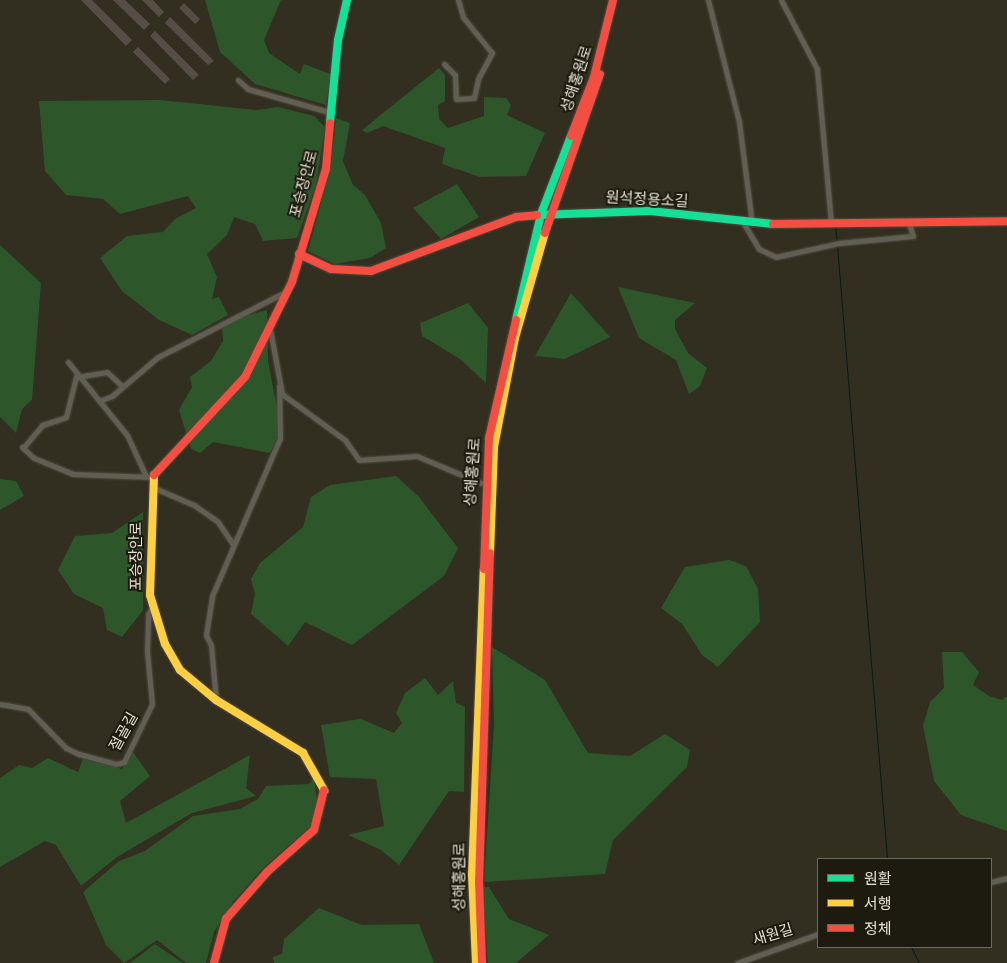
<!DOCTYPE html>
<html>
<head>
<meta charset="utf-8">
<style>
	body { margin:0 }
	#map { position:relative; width:1007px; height:963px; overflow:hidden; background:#322e20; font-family:"Work Sans","Noto Sans KR",sans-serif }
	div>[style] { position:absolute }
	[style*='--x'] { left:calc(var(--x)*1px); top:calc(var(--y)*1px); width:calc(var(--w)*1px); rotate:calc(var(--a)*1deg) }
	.green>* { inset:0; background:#2d572a }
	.stream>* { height:1px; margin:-0.5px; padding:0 0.5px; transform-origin:0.5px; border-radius:0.5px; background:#041d1b }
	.building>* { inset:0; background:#554d46 }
	.roads { filter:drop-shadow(0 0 1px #4e4b3e) drop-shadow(0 0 1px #4e4b3e) }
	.street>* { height:5px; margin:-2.5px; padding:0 2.5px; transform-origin:2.5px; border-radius:2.5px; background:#615e54 }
	.fast>* { height:8px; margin:-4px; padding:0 4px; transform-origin:4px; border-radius:4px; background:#16e098 }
	.slow>* { height:8px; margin:-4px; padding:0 4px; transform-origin:4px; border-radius:4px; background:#ffcf43 }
	.jam>* { height:8px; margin:-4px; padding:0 4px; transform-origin:4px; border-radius:4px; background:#f24e42 }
	span { translate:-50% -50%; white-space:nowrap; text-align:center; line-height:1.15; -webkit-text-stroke:4px #1d1a0f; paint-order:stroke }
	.street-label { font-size:15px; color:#e7e2d3 }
	.legend { position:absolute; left:817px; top:858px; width:175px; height:90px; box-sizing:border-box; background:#1d1a0f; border:1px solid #6e6a5d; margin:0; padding:6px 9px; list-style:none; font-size:15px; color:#e7e2d3 }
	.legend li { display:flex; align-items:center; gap:10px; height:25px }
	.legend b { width:25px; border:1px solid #6e6a5d }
</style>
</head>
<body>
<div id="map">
	<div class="green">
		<i style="clip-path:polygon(205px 0,281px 0,264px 40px,269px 53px,300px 74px,304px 64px,331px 74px,326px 105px,255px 84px,220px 52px)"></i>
		<i style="clip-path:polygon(439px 68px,445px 75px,445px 101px,438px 105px,439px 119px,448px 128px,484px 116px,484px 97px,506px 98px,511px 105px,507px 115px,545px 133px,526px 176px,480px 177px,442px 164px,445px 148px,383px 126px,367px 133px,362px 130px)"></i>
		<i style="clip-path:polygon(160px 100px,257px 110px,278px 107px,314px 116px,325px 127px,316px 185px,297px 238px,263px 241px,255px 224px,234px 217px,227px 235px,207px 254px,217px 277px,212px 299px,219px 297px,228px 315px,192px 335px,159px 320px,122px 291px,100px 258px,127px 236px,163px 232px,175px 219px,196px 208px,188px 196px,120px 214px,103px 199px,66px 195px,45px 171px,39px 101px)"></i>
		<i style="clip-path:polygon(336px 118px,350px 123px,343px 161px,353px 185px,365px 195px,381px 223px,386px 248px,370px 258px,334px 264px,308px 251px,331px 166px)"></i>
		<i style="clip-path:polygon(457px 184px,479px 217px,441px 239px,413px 208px)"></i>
		<i style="clip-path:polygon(0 245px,41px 283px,32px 400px,22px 409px,16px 433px,0 417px)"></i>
		<i style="clip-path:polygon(618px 287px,695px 303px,675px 320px,675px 329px,688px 353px,707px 368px,700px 386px,689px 394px,676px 360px,639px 338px)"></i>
		<i style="clip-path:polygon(571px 293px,610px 337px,565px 359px,535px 356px)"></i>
		<i style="clip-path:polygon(468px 303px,488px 328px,486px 383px,460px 359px,422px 336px,420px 323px)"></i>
		<i style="clip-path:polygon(267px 310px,268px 361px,281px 429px,270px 453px,213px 442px,200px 453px,191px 449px,179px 410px,192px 387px,190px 377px,211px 361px,223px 341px,222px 328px,237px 318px)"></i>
		<i style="clip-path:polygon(396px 476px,419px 497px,458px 548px,444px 576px,352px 645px,305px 622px,288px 646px,251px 614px,255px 594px,251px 579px,260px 563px,303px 527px,311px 497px,330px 485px)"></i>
		<i style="clip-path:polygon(0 479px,16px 481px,24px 496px,0 510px)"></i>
		<i style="clip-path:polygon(143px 512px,143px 610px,122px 637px,107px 630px,103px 608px,74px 594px,58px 570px,75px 536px,112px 533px)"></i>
		<i style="clip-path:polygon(729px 560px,746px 566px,758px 589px,760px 622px,718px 667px,702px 655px,682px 624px,661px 608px,685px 567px)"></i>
		<i style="clip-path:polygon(492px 647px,545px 680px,588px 753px,630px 756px,665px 734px,690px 750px,687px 767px,613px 840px,605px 874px,484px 882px,494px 725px)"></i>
		<i style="clip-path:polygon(942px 652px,962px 652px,979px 672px,973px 685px,989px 696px,1002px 700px,1007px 696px,1007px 831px,961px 815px,934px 781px,923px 726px,930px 702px,944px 688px)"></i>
		<i style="clip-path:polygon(425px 678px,438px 695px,453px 681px,456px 703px,465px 707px,464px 792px,449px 791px,399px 865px,381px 850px,348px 835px,384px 826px,376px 779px,330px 777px,321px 725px,361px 719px,394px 733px,402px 723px,396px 713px,405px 693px)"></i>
		<i style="clip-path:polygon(133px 752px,150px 776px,120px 801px,126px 823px,250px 755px,246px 788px,256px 796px,192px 813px,117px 857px,81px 886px,56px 845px,45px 841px,0 867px,0 778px,19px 765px,32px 768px,48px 758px,78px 772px,83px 759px,122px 769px)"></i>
		<i style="clip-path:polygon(314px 778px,318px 808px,309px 828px,265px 866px,233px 902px,214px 932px,206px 963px,186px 963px,157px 940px,124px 963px,106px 945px,83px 892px,119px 861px,145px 851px,193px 816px,240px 809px,258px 799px,266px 786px,309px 784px)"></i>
		<i style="clip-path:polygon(482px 886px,489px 887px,509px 919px,549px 935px,516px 963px,488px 963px)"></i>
		<i style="clip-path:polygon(319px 908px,362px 925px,419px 924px,434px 963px,274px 963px,273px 957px,282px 954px,284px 939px)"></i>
		<i style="clip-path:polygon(155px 944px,177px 959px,183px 963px,130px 963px)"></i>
	</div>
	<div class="stream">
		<i style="--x:835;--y:227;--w:14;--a:82"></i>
		<i style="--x:837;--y:245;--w:616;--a:85.34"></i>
		<i style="--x:911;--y:947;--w:18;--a:63"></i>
	</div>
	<div class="building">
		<i style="clip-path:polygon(81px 0,92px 0,132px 40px,126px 46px)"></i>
		<i style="clip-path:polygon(113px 0,125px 0,150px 24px,144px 30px)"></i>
		<i style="clip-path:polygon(142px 0,153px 0,164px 12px,159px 17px)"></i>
		<i style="clip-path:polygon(184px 3px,200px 19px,195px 24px,179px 8px)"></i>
		<i style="clip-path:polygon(170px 17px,214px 61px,208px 65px,165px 23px)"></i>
		<i style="clip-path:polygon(155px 31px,199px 75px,193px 80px,150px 36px)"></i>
		<i style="clip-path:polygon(138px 47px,170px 79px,165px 84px,133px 52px)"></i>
	</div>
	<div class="roads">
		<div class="street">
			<i style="--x:708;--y:0;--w:126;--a:75.7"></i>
			<i style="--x:739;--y:122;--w:102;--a:82.7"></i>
			<i style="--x:781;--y:0;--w:78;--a:62.4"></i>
			<i style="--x:817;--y:69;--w:154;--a:84.8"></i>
			<i style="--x:444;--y:64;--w:16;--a:45"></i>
			<i style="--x:455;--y:75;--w:24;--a:88"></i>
			<i style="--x:456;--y:99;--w:18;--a:-3"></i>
			<i style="--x:474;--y:98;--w:19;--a:-78"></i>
			<i style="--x:478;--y:79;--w:30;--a:-62"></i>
			<i style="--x:492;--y:53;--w:46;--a:-128.9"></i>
			<i style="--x:463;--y:17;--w:18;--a:-106"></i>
			<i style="--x:238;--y:80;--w:13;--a:42"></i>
			<i style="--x:248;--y:89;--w:84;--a:15.9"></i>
			<i style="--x:744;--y:224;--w:29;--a:59"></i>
			<i style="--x:759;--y:249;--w:19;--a:25"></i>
			<i style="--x:776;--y:257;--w:65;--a:-12.5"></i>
			<i style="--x:839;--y:243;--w:74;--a:-5.4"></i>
			<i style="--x:913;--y:236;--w:16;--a:-108"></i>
			<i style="--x:270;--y:329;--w:66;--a:79.5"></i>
			<i style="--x:282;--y:394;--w:78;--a:36.1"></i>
			<i style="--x:345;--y:440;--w:24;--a:55"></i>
			<i style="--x:359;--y:460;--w:58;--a:-3.9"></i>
			<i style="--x:417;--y:456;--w:69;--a:22.9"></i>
			<i style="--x:68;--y:362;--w:94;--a:51.1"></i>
			<i style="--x:127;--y:435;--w:43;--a:65.2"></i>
			<i style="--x:99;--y:401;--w:14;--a:-21"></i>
			<i style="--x:112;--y:396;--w:60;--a:-40.3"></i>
			<i style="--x:158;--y:357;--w:145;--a:-27.1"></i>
			<i style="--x:22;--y:447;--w:16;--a:43"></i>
			<i style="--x:34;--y:458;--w:42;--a:22.3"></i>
			<i style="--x:73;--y:474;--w:79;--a:2.2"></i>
			<i style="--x:23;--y:448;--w:30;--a:-50"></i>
			<i style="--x:42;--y:425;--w:25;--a:-18"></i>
			<i style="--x:66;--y:417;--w:41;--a:-76"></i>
			<i style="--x:76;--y:377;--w:31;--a:-9"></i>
			<i style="--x:107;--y:372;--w:21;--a:43"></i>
			<i style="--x:152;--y:487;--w:46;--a:23.2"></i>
			<i style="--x:194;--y:505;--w:29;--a:35"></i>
			<i style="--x:218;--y:522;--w:27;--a:56"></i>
			<i style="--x:216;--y:700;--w:55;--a:-95.2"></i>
			<i style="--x:211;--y:645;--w:11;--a:-117"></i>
			<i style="--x:206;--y:635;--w:39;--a:-81"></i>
			<i style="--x:212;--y:596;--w:172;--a:-66.7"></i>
			<i style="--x:280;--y:438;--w:52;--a:-91.1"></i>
			<i style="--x:0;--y:704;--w:28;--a:10"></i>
			<i style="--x:28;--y:709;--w:54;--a:45.7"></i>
			<i style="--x:66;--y:748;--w:14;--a:25"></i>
			<i style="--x:79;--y:754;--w:38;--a:15"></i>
			<i style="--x:116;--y:764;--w:8;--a:-14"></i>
			<i style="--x:124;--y:762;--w:64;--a:-64.2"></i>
			<i style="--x:152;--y:704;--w:53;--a:-95.4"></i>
			<i style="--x:147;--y:651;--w:37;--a:-88"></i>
			<i style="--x:148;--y:614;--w:9;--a:-58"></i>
			<i style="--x:991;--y:882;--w:16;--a:-14"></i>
			<i style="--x:737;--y:963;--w:86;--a:-19.7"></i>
		</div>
		<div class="fast">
			<i style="--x:330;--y:123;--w:83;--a:-84.5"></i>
			<i style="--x:338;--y:40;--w:41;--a:-77.3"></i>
			<i style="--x:537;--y:215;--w:113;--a:-2"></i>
			<i style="--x:650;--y:211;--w:124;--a:6"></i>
			<i style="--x:516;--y:320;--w:109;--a:-76.7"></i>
			<i style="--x:541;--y:214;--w:84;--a:-69"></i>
		</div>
		<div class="slow">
			<i style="--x:154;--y:475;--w:120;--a:91.9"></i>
			<i style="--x:150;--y:595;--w:51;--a:73"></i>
			<i style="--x:165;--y:644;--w:30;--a:60"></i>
			<i style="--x:180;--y:670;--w:47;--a:39.8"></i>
			<i style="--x:216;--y:700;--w:102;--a:31.3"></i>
			<i style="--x:303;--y:753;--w:43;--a:60.4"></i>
			<i style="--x:490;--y:553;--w:106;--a:-87.8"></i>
			<i style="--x:494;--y:447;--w:111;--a:-79.1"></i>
			<i style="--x:515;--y:338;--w:109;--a:-74.1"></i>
			<i style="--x:476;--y:963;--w:88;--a:-92.6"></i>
			<i style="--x:472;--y:875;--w:306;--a:-87.8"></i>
		</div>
		<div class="jam">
			<i style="--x:571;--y:136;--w:63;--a:-68.7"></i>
			<i style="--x:594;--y:77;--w:79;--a:-76.1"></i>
			<i style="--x:773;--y:224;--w:234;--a:-0.7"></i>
			<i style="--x:545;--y:233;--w:168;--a:-70.9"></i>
			<i style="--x:299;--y:254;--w:35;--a:25"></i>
			<i style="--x:331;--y:269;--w:40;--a:2.9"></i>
			<i style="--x:371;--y:271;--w:155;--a:-20.4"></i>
			<i style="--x:516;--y:217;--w:21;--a:-5"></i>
			<i style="--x:154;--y:475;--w:134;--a:-47.1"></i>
			<i style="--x:245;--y:377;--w:106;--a:-63.7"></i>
			<i style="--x:292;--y:282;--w:118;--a:-73.3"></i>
			<i style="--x:326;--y:169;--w:46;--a:-85"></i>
			<i style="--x:484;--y:569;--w:131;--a:-87.8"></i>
			<i style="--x:489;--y:438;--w:121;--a:-77.1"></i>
			<i style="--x:214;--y:963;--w:46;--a:-74.7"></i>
			<i style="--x:226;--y:919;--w:62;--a:-48.9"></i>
			<i style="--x:267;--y:872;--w:63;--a:-41.8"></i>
			<i style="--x:314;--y:830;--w:41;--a:-76"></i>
			<i style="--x:482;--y:963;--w:80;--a:-92.1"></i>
			<i style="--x:479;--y:883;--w:330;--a:-88.1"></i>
		</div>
	</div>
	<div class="street-label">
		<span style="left:577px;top:79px;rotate:-72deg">성해홍원로</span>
		<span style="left:304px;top:184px;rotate:-75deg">포승장안로</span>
		<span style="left:647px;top:200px;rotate:3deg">원석정용소길</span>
		<span style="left:473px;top:472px;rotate:-86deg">성해홍원로</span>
		<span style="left:137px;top:556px;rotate:-90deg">포승장안로</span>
		<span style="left:124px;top:732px;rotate:-61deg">절골길</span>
		<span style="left:460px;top:877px;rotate:-90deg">성해홍원로</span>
		<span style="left:773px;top:935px;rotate:-17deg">새원길</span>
	</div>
	<ul class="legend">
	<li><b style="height:6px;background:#16e098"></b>원활</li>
	<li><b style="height:6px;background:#ffcf43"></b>서행</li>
	<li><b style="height:6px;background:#f24e42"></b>정체</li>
	</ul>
</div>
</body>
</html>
